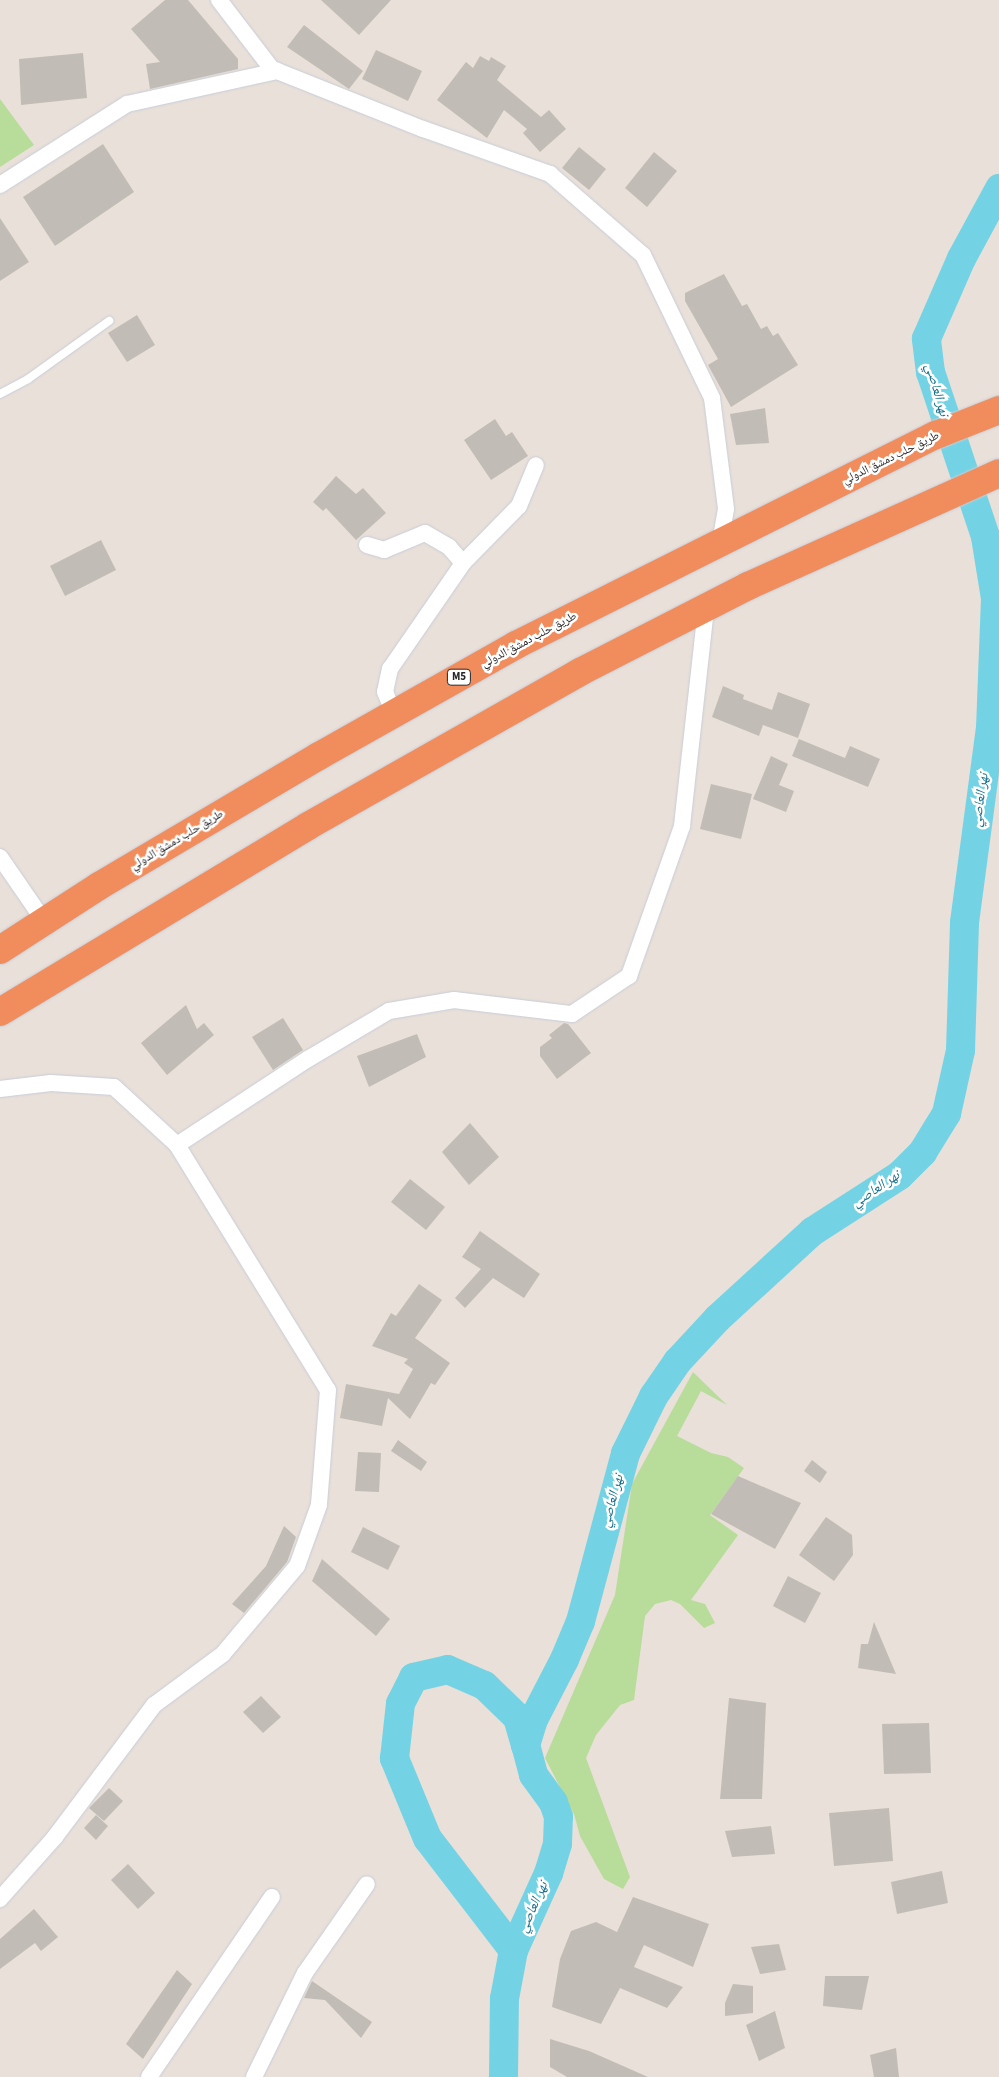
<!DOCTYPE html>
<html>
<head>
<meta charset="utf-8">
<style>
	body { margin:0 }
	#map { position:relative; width:999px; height:2077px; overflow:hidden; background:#e9e0d9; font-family:"Source Sans 3","Noto Naskh Arabic",sans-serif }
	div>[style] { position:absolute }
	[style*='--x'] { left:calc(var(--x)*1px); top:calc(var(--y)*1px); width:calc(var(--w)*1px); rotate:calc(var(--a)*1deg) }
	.green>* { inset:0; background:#b8dc99 }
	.river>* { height:29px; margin:-14.5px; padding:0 14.5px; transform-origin:14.5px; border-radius:14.5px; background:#73d3e4 }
	.building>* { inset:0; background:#c1bcb5 }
	.roads { filter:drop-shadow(0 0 1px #c8cdd8) drop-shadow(0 0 1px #c8cdd8) }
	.service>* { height:8px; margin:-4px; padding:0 4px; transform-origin:4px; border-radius:4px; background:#fff }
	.minor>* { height:16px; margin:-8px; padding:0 8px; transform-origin:8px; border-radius:8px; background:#fff }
	.motorway>* { height:28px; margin:-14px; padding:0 14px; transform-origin:14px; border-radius:14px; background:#f18c5c }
	span { translate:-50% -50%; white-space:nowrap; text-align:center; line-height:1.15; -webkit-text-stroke:5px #fff; paint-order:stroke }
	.shield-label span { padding:1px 4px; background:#fff; border:1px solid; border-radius:4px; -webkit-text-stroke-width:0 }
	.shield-label { font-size:11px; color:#272727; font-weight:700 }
	.street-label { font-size:12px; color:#272727 }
	.water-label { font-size:14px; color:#17708b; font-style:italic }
</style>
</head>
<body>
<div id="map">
	<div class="green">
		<i style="clip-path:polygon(0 99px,34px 145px,0 167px)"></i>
		<i style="clip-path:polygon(693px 1372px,727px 1405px,701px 1391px,677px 1436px,711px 1453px,728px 1457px,744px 1468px,710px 1515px,738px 1535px,691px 1600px,705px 1604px,715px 1623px,704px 1628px,680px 1604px,671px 1600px,655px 1604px,645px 1616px,634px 1700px,620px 1705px,596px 1735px,586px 1758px,630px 1877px,623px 1889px,604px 1879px,580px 1836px,574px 1814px,545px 1758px,615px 1595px,632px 1484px)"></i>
	</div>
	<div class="river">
		<i style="--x:513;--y:1950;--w:141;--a:-127.5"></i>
		<i style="--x:427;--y:1838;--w:87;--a:-112.4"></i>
		<i style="--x:394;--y:1758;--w:55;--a:-83.8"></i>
		<i style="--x:400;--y:1703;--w:29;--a:-63"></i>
		<i style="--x:413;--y:1677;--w:35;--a:-13"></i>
		<i style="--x:447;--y:1669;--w:40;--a:23.4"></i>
		<i style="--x:484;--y:1685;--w:46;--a:44.1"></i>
		<i style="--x:517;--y:1717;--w:29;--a:74"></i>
		<i style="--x:503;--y:2077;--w:79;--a:-89.3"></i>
		<i style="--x:504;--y:1998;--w:49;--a:-79.4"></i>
		<i style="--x:513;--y:1950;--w:85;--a:-65.6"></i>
		<i style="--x:548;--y:1873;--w:31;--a:-73"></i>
		<i style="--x:557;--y:1843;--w:27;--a:-88"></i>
		<i style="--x:558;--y:1816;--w:15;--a:-110"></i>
		<i style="--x:553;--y:1802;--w:34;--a:-126"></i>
		<i style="--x:533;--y:1774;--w:30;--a:-105"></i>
		<i style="--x:525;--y:1745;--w:27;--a:-73"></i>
		<i style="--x:533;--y:1719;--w:68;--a:-62.7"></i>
		<i style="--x:564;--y:1659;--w:41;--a:-67.2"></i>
		<i style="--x:580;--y:1621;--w:174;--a:-75"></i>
		<i style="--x:625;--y:1453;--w:64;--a:-63.8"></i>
		<i style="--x:653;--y:1396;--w:42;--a:-55.6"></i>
		<i style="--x:677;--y:1361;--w:59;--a:-47.1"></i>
		<i style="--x:717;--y:1318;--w:129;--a:-42.5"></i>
		<i style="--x:812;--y:1231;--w:103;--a:-32.8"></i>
		<i style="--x:899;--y:1175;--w:33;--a:-45"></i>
		<i style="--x:922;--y:1152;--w:46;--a:-58.4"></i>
		<i style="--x:946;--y:1113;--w:65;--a:-77.5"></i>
		<i style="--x:960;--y:1050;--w:128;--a:-88.2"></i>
		<i style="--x:964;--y:922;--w:196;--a:-82.4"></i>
		<i style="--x:990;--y:728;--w:130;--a:-87.8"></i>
		<i style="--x:995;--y:598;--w:63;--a:-99.2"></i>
		<i style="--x:985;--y:536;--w:173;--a:-108.5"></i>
		<i style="--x:930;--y:372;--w:34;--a:-97"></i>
		<i style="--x:926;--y:338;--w:87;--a:-66.4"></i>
		<i style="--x:961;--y:258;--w:80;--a:-61.5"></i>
	</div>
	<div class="building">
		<i style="clip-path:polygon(165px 0,188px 0,238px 59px,238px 69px,150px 89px,146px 64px,160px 62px,131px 29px)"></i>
		<i style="clip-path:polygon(321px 0,391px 0,359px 35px)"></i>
		<i style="clip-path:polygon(304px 25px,363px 71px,349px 89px,287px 47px)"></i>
		<i style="clip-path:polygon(376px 50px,422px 71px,408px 101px,362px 79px)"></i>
		<i style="clip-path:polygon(83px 53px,87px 98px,21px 105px,19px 59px)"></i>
		<i style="clip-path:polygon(480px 56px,489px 61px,491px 57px,506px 66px,497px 80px,541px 117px,549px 110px,566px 129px,540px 152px,523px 133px,527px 129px,504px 110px,487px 138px,437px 100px,466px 62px,473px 68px)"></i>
		<i style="clip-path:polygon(103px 144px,134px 192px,55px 246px,23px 197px)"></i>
		<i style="clip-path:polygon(579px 147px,606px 169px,589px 190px,562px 168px)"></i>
		<i style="clip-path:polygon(654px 152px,677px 171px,647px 207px,625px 188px)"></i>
		<i style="clip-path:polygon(0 218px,29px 262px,0 281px)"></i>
		<i style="clip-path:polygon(724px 274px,742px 306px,747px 304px,761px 329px,767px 326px,773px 336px,778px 333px,798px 365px,731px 407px,708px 365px,718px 359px,685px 301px,685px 293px)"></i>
		<i style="clip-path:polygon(137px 315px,155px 345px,127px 362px,108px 333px)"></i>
		<i style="clip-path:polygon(765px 408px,769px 443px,736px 445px,730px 414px)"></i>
		<i style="clip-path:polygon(495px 419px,506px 436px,512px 432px,528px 456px,491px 480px,464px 440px)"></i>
		<i style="clip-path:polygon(336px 476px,356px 494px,363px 488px,386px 513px,356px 540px,326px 508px,323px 511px,313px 502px)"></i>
		<i style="clip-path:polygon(101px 540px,116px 570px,65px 596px,50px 566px)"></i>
		<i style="clip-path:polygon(723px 686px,744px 695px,743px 699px,772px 710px,778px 692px,810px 704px,798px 738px,763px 725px,759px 736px,712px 717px)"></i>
		<i style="clip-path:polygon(799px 739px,845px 758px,850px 746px,880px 759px,868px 787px,792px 756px)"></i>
		<i style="clip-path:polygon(771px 756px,788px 764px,779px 785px,794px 791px,786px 812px,753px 799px)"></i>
		<i style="clip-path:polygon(711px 784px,752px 794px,741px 839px,700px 829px)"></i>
		<i style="clip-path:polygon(186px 1005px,197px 1029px,204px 1023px,214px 1035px,167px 1075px,141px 1043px)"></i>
		<i style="clip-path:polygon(283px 1018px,303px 1050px,273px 1070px,252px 1037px)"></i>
		<i style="clip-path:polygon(564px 1023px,568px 1024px,591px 1053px,557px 1079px,540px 1056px,540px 1047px,552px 1038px,549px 1035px)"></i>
		<i style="clip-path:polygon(417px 1034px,426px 1057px,369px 1087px,357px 1056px)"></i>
		<i style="clip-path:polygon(470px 1123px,499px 1157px,469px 1185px,442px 1152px)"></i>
		<i style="clip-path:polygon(410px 1179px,445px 1207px,426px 1230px,391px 1202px)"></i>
		<i style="clip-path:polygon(480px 1231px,540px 1274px,524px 1298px,493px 1278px,465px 1308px,455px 1298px,481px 1269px,462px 1257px)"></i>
		<i style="clip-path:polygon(419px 1284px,442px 1300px,415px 1338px,450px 1363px,435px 1385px,431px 1383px,410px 1419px,388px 1398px,382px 1426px,340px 1418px,346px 1384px,399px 1394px,413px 1369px,404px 1363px,408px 1359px,372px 1346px,391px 1313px,396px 1316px)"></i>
		<i style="clip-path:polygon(398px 1440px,427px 1462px,421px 1471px,391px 1451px)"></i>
		<i style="clip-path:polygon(358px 1452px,381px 1453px,379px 1492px,355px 1491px)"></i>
		<i style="clip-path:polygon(812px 1460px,827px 1472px,820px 1483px,804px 1471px)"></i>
		<i style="clip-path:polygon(738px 1476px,801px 1503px,775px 1549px,711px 1514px)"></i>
		<i style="clip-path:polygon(826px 1517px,852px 1535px,853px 1555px,834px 1581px,799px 1555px)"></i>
		<i style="clip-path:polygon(284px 1526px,296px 1537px,287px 1562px,244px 1613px,232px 1604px,266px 1566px)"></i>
		<i style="clip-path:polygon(363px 1527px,400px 1546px,388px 1570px,351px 1552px)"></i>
		<i style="clip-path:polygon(322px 1559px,390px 1619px,376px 1636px,312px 1581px)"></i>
		<i style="clip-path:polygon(788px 1576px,821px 1593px,805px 1623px,773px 1606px)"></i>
		<i style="clip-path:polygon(874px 1622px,896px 1674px,858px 1668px,861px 1644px,868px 1644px)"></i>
		<i style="clip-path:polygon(261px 1696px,281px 1717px,263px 1733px,243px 1712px)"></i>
		<i style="clip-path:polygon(729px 1698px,766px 1703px,762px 1799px,720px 1799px)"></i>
		<i style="clip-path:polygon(929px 1723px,931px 1773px,884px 1774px,882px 1724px)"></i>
		<i style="clip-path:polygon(109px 1788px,123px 1801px,104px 1821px,89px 1808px)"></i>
		<i style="clip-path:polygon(889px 1808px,893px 1861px,834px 1866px,829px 1813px)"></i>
		<i style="clip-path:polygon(96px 1815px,108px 1826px,96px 1840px,84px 1828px)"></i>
		<i style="clip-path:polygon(771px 1826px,775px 1854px,732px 1857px,725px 1831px)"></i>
		<i style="clip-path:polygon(128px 1864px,155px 1893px,138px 1909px,111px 1880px)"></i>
		<i style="clip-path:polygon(942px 1871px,948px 1903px,897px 1914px,891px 1882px)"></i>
		<i style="clip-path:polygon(633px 1897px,709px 1924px,693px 1967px,644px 1945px,634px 1967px,683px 1987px,667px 2008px,620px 1988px,601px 2024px,552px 2007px,560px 1959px,571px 1931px,596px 1922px,617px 1932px)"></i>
		<i style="clip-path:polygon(34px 1909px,58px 1937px,41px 1951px,35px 1943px,0 1969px,0 1939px)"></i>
		<i style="clip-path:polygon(779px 1944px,786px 1970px,760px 1974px,751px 1947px)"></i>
		<i style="clip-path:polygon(177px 1970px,192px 1984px,143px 2059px,126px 2044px)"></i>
		<i style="clip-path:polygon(825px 1976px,869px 1976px,862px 2010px,823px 2006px)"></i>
		<i style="clip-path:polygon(312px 1981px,372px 2022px,361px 2038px,325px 2000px,304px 1998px)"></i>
		<i style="clip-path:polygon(733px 1984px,753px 1986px,753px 2013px,725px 2016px,725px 2003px)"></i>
		<i style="clip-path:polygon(775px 2011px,785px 2048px,759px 2061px,746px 2025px)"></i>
		<i style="clip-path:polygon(550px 2039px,589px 2051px,648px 2077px,567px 2077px,550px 2067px)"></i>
		<i style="clip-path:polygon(896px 2048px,899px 2077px,874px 2077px,870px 2055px)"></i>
	</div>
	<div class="roads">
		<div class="service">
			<i style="--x:0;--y:394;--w:32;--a:-28"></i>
			<i style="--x:28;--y:379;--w:100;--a:-35.6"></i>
		</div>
		<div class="minor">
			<i style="--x:219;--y:0;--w:87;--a:52.5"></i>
			<i style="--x:272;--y:69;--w:162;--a:21.7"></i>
			<i style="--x:423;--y:129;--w:135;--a:19.5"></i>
			<i style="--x:550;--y:174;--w:123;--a:41.1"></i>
			<i style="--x:643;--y:255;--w:159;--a:64.2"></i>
			<i style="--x:712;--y:398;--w:112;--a:82.8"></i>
			<i style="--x:726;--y:509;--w:35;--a:100"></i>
			<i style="--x:0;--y:185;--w:151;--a:-32.5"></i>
			<i style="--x:127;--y:104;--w:154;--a:-12.4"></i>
			<i style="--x:367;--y:545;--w:18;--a:16"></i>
			<i style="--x:384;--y:550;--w:44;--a:-22.5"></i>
			<i style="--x:425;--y:533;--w:28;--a:30"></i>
			<i style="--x:449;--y:547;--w:21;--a:49"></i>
			<i style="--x:394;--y:714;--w:24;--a:-112"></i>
			<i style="--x:385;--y:692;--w:24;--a:-78"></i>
			<i style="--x:390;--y:669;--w:129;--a:-55.4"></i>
			<i style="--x:463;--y:563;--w:80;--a:-45.5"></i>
			<i style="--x:519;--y:506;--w:44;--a:-67.5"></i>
			<i style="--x:0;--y:857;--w:78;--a:55.5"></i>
			<i style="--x:0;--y:1089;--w:51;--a:-6.7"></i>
			<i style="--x:51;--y:1083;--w:63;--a:3.6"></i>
			<i style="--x:114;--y:1087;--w:86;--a:42.6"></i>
			<i style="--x:177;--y:1145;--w:288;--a:58.4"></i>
			<i style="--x:328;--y:1390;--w:115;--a:94.5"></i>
			<i style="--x:319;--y:1505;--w:65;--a:109.8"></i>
			<i style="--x:297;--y:1566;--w:115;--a:130.1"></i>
			<i style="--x:223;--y:1654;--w:86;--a:143.5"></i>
			<i style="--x:154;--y:1705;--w:165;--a:126.9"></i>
			<i style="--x:55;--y:1837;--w:83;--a:131.6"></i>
			<i style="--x:177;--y:1145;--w:157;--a:-33.3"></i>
			<i style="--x:308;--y:1059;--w:94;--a:-30.7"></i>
			<i style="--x:389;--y:1011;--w:66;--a:-9.6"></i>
			<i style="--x:454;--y:1000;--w:119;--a:6.8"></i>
			<i style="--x:572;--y:1014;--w:69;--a:-33.7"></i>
			<i style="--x:629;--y:976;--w:159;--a:-70.5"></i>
			<i style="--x:682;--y:826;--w:220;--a:-83.7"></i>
			<i style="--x:149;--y:2077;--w:218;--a:-55.7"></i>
			<i style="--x:254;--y:2077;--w:116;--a:-63.9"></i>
			<i style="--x:305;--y:1973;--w:108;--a:-55.1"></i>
		</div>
		<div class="motorway">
			<i style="--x:0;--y:950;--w:118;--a:-32.9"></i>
			<i style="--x:99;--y:886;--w:256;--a:-30.6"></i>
			<i style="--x:319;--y:756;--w:226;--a:-29.4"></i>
			<i style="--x:516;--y:645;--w:470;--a:-26.6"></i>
			<i style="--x:936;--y:435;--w:68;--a:-21.6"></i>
			<i style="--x:0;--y:1012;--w:360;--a:-31.1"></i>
			<i style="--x:308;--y:826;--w:313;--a:-29.5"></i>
			<i style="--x:580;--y:672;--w:189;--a:-27.1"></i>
			<i style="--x:748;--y:586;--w:275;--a:-24.2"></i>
		</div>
	</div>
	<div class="shield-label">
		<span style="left:459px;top:677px">M5</span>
	</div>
	<div class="street-label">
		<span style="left:891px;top:458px;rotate:-26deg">طريق حلب دمشق الدولي</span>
		<span style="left:529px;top:640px;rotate:-28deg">طريق حلب دمشق الدولي</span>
		<span style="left:177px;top:840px;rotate:-31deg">طريق حلب دمشق الدولي</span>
	</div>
	<div class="water-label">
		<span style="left:937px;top:390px;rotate:74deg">نهر العاصي</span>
		<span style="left:980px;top:800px;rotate:-82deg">نهر العاصي</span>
		<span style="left:876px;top:1189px;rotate:-34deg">نهر العاصي</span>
		<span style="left:612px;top:1501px;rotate:-75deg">نهر العاصي</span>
		<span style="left:533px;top:1907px;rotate:-66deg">نهر العاصي</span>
	</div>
</div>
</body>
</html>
